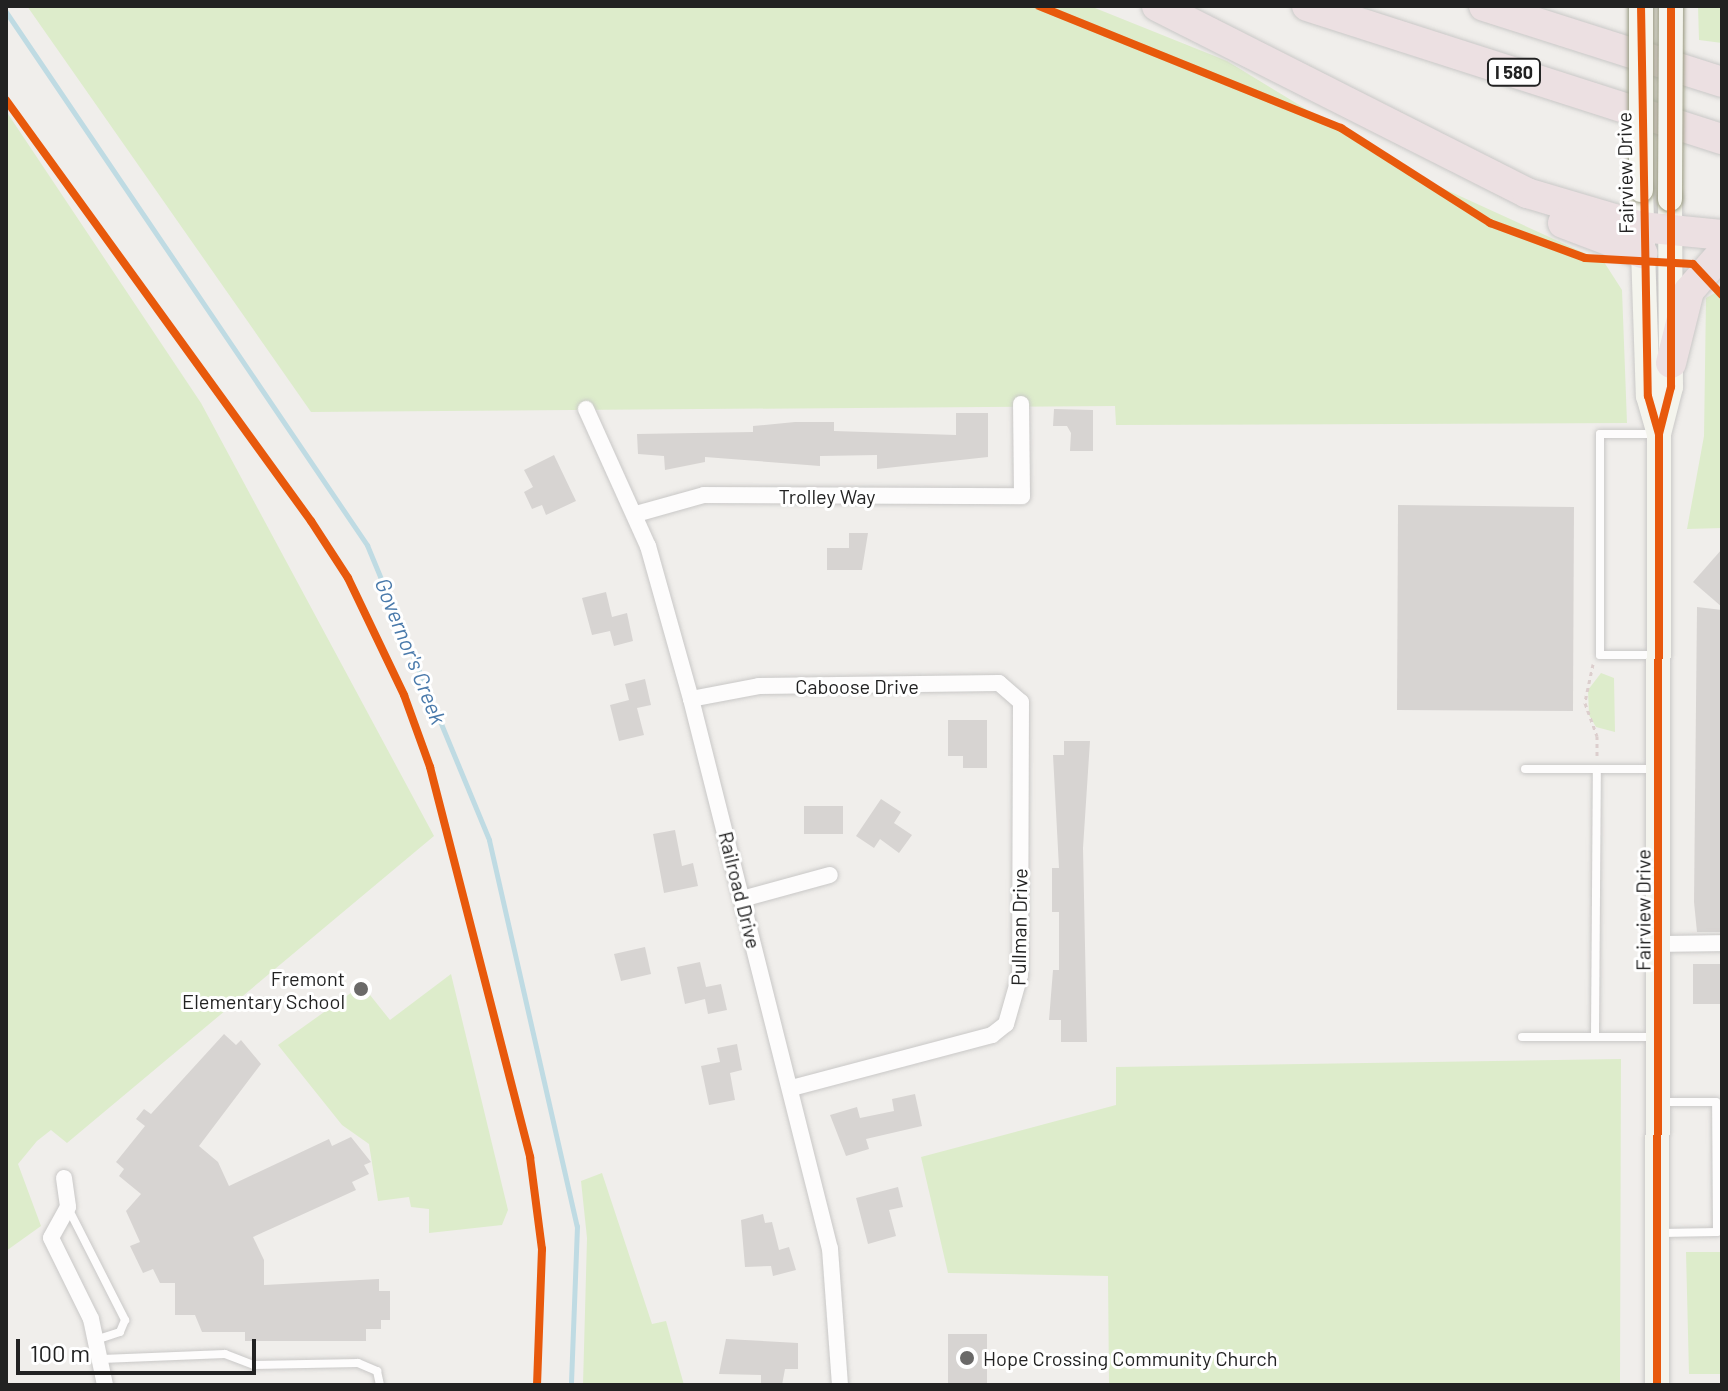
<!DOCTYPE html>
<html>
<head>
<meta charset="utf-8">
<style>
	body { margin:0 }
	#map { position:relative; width:1728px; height:1391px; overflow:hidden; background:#f0eeeb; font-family:Barlow,sans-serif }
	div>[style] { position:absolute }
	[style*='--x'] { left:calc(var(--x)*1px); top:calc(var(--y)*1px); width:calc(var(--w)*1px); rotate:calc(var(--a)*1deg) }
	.grass>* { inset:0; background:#ddeccb }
	.stream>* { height:5px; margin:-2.5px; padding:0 2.5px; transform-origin:2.5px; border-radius:2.5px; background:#bfdbe3 }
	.building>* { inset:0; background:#d7d4d2 }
	.path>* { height:3px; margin-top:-1.5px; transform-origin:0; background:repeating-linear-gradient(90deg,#dccecd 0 4px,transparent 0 8px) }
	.roads { filter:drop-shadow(0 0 2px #c9c8c7) drop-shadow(0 0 2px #c9c8c7) }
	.service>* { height:8px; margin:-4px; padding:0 4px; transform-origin:4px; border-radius:4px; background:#fdfcfc }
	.minor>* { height:16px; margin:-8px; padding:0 8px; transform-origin:8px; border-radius:8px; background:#fdfcfc }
	.secondary>* { height:24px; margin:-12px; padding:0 12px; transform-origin:12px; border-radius:12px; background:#f4f4ed }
	.motorway>* { height:30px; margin:-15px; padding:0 15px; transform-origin:15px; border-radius:15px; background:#ece0e2 }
	.bridges { filter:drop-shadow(0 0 2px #999a82) drop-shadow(0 0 2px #999a82) }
	.secondary-bridge>* { height:24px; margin:-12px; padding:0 12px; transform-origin:12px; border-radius:12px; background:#f4f4ed }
	.cycleway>* { height:8px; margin:-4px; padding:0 4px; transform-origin:4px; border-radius:4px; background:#e8590c }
	.dots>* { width:22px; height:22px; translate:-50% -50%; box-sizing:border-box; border:4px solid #fff; border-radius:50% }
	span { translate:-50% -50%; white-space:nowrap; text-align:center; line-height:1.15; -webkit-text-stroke:6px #fff; paint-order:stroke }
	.shield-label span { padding:2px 6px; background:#fff; border:2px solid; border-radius:6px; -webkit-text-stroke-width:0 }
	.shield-label { font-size:18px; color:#222; font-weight:700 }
	.street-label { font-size:20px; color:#222 }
	.poi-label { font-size:20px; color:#222 }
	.right { translate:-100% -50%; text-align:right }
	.left { translate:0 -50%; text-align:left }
	.water-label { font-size:22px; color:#4a7aab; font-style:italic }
	.frame { position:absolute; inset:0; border:8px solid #222; pointer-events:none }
	.scale { position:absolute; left:16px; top:1339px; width:240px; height:36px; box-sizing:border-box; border:4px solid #222; border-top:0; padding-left:10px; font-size:24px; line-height:28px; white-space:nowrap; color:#222; -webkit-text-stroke:6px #fff; paint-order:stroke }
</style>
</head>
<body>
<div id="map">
	<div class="grass">
		<i style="clip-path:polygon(27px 6px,1090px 6px,1227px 61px,1416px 176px,1604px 262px,1622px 290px,1627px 423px,1116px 425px,1115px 406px,311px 412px)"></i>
		<i style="clip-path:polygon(1698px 6px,1722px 6px,1722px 43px,1699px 40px)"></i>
		<i style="clip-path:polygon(6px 111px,201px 403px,434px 836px,67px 1143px,51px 1130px,37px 1141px,18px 1164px,41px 1226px,6px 1251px)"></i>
		<i style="clip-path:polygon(1722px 289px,1722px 528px,1687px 529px,1704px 436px,1706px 298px)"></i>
		<i style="clip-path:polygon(1601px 673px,1614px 678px,1615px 732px,1596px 727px,1589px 715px,1588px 690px)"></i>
		<i style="clip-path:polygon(451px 974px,508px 1210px,502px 1225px,429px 1233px,429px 1209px,411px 1207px,409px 1197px,378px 1201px,369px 1144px,342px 1125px,278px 1045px,362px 985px,390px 1020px)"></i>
		<i style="clip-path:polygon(1621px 1059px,1620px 1385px,1109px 1385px,1108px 1276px,948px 1273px,921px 1157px,1116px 1105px,1116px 1067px)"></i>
		<i style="clip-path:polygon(602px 1173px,652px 1324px,666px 1321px,684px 1385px,583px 1385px,587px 1238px,581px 1181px)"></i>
		<i style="clip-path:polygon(1686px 1252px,1722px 1252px,1722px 1374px,1689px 1374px)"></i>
	</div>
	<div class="stream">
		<i style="--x:6;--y:12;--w:644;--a:55.89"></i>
		<i style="--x:367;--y:545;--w:319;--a:67.5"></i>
		<i style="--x:489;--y:840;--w:396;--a:77.2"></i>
		<i style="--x:577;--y:1226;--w:159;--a:92.2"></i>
	</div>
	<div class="building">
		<i style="clip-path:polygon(1054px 409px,1093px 410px,1093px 451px,1070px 451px,1071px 433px,1067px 426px,1053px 426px)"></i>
		<i style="clip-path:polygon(956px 413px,988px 413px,988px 457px,877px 469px,877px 455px,820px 456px,820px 466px,705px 457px,705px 462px,665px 470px,664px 456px,638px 454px,637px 434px,753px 432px,753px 426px,795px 422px,834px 422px,834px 431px,956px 435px)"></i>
		<i style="clip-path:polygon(554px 455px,576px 501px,546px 515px,542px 505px,532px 509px,524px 492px,533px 487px,524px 470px)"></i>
		<i style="clip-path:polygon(1398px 505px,1574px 507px,1573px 711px,1397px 710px)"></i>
		<i style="clip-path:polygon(849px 533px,868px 533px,862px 570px,827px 570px,827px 548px,849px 548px)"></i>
		<i style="clip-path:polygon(1722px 549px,1722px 607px,1693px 582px)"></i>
		<i style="clip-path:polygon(606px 592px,612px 617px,627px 613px,633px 641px,614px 646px,610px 631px,592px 635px,582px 598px)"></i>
		<i style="clip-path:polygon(1697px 607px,1722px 610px,1722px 932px,1697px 932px,1694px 902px)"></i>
		<i style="clip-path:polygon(645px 679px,651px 705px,637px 708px,644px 735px,619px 741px,610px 705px,629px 700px,625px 684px)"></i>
		<i style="clip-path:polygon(948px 720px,987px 720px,987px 768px,963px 768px,963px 756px,948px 756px)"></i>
		<i style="clip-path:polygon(1064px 741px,1090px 741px,1083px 848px,1087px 1042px,1061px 1042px,1061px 1020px,1049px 1020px,1053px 970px,1059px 970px,1059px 912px,1052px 912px,1052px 868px,1059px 868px,1053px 755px,1064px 755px)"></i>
		<i style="clip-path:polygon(881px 799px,901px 812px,894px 823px,912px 835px,899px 853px,880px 839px,874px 848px,856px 836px)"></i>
		<i style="clip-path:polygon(804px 806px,843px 806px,843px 834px,804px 834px)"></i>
		<i style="clip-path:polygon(675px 830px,682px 866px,693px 863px,698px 886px,664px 893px,653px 834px)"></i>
		<i style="clip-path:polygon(645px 947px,651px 974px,621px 981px,614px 954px)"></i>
		<i style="clip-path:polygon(700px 962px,706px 987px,721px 984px,727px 1010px,708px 1014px,705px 999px,685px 1004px,677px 967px)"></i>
		<i style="clip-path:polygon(1693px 964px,1722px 964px,1722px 1004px,1693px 1004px)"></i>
		<i style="clip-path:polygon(224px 1034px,236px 1045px,241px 1040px,261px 1064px,199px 1146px,218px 1162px,229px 1186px,329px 1139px,332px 1146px,351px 1137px,371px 1162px,364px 1165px,369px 1174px,352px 1182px,356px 1190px,253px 1237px,264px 1260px,264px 1285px,379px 1279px,379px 1291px,390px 1291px,390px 1320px,381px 1320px,381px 1329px,366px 1329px,366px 1341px,245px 1341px,245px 1332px,202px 1332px,195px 1315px,175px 1315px,175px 1283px,160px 1283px,153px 1269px,143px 1273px,130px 1246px,140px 1242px,126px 1211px,141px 1194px,119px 1176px,124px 1169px,116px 1162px,145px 1126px,136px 1119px,144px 1109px,151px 1114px)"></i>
		<i style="clip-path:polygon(737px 1044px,742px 1070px,730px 1073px,735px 1100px,709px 1105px,701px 1066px,720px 1062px,717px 1048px)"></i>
		<i style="clip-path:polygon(915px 1094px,922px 1126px,866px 1139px,869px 1149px,846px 1156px,830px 1115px,857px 1107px,860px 1118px,894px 1111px,892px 1099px)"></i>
		<i style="clip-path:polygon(898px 1187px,903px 1207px,889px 1210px,896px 1236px,868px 1244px,856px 1198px)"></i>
		<i style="clip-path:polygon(763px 1214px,765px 1223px,772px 1222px,779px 1250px,789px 1247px,796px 1270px,773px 1276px,771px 1266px,745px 1267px,741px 1220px)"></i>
		<i style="clip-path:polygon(948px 1334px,987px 1334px,987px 1385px,948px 1385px)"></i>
		<i style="clip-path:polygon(726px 1339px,798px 1343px,798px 1369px,785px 1369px,782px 1385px,761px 1385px,761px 1375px,719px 1374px)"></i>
	</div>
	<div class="path">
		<i style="--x:1593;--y:664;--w:40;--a:102"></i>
		<i style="--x:1585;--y:703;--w:35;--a:70"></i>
		<i style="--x:1597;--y:736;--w:23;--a:90"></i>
	</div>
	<div class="roads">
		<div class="service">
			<i style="--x:1654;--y:655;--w:54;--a:180"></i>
			<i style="--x:1600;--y:655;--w:221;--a:-90"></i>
			<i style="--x:1600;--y:434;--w:56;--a:0"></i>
			<i style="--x:1525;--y:769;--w:131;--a:0"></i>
			<i style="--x:1522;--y:1037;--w:132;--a:0"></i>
			<i style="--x:1595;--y:1037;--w:268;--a:-89.6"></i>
			<i style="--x:68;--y:1208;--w:126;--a:63"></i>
			<i style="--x:125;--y:1320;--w:13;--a:113"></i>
			<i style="--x:120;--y:1332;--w:23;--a:162"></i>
			<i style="--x:1662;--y:1233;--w:55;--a:-1"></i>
			<i style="--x:1717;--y:1232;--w:130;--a:-90.4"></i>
			<i style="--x:1716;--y:1102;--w:54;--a:180"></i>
			<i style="--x:102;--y:1359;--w:123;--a:-2.3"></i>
			<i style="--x:225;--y:1354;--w:31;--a:21"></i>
			<i style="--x:254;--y:1365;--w:104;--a:-1.1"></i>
			<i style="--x:358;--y:1363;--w:21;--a:23"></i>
			<i style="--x:377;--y:1371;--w:14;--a:78"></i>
		</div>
		<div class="minor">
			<i style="--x:586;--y:409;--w:150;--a:65.7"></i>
			<i style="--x:648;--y:546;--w:159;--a:74.3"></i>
			<i style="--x:691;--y:699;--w:567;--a:75.82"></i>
			<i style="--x:830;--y:1249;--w:136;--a:85.8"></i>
			<i style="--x:636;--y:514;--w:71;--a:-15.6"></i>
			<i style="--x:704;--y:495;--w:318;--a:0.2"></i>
			<i style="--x:1022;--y:496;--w:92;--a:-90.6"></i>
			<i style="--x:691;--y:699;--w:69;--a:-10.8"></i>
			<i style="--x:759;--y:686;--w:240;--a:-0.7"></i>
			<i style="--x:999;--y:683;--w:29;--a:41"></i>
			<i style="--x:1021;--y:702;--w:273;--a:90.2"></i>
			<i style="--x:1020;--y:975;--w:51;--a:105.9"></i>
			<i style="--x:1006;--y:1024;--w:18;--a:142"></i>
			<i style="--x:992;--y:1035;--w:208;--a:165.2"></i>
			<i style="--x:742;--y:899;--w:91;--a:-15.3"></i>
			<i style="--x:1659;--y:944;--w:63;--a:-0.9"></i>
			<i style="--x:64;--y:1178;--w:29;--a:82"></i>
			<i style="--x:68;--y:1207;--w:35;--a:119"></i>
			<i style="--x:51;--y:1238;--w:90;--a:63.7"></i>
			<i style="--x:91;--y:1319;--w:67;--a:78"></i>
		</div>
		<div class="secondary">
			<i style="--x:1641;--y:190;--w:206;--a:88.1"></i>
			<i style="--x:1648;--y:396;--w:40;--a:74"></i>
			<i style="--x:1657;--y:1385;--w:951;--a:-89.88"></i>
			<i style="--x:1659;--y:434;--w:49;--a:-75.7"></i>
			<i style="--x:1671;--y:387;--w:188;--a:-90.3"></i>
		</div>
		<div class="motorway">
			<i style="--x:1157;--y:6;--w:415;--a:26.8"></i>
			<i style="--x:1527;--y:193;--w:119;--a:16.6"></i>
			<i style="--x:1641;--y:227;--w:81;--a:5.6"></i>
			<i style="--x:1307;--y:6;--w:436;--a:17.8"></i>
			<i style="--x:1484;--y:6;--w:250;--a:17.7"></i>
			<i style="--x:1563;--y:223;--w:85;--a:20.8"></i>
			<i style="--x:1671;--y:363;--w:74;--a:-76"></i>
			<i style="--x:1689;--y:291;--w:50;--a:-49"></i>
		</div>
	</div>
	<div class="bridges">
		<div class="secondary-bridge">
			<i style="--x:1641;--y:6;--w:184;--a:90"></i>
			<i style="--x:1670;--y:199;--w:193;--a:-89.7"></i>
		</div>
	</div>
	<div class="cycleway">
		<i style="--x:1039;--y:6;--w:326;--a:22"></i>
		<i style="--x:1341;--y:128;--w:177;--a:32.5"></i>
		<i style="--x:1490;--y:223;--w:101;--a:20.2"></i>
		<i style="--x:1585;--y:258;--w:108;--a:3.2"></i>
		<i style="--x:1693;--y:264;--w:42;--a:46.9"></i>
		<i style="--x:1641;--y:6;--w:390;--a:89"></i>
		<i style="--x:1648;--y:396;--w:40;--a:74"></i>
		<i style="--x:6;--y:100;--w:520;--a:54.08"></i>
		<i style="--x:311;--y:521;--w:68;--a:57"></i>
		<i style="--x:348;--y:578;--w:130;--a:64.4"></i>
		<i style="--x:404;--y:695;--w:77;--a:70.1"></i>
		<i style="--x:430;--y:767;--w:403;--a:75.6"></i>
		<i style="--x:530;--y:1157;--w:93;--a:82.6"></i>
		<i style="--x:542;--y:1249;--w:136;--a:92.1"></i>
		<i style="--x:1657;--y:1385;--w:951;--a:-89.88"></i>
		<i style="--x:1659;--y:434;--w:49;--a:-75.7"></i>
		<i style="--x:1671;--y:387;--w:381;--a:-90"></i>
	</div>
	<div class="dots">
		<i style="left:361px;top:989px;background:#6a6968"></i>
		<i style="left:967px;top:1358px;background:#6a6968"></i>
	</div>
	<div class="shield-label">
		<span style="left:1514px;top:72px">I 580</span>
	</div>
	<div class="street-label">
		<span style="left:1625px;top:173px;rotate:-91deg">Fairview Drive</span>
		<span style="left:827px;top:496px">Trolley Way</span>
		<span style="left:857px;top:686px">Caboose Drive</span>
		<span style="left:740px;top:890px;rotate:76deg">Railroad Drive</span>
		<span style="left:1643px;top:910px;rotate:-90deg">Fairview Drive</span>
		<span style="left:1019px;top:927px;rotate:-89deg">Pullman Drive</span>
	</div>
	<div class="poi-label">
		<span class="right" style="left:345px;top:990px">Fremont<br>Elementary School</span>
		<span class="left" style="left:983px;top:1358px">Hope Crossing Community Church</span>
	</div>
	<div class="water-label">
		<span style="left:411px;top:651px;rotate:68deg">Governor's Creek</span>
	</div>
	<div class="frame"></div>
	<div class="scale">100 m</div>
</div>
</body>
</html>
